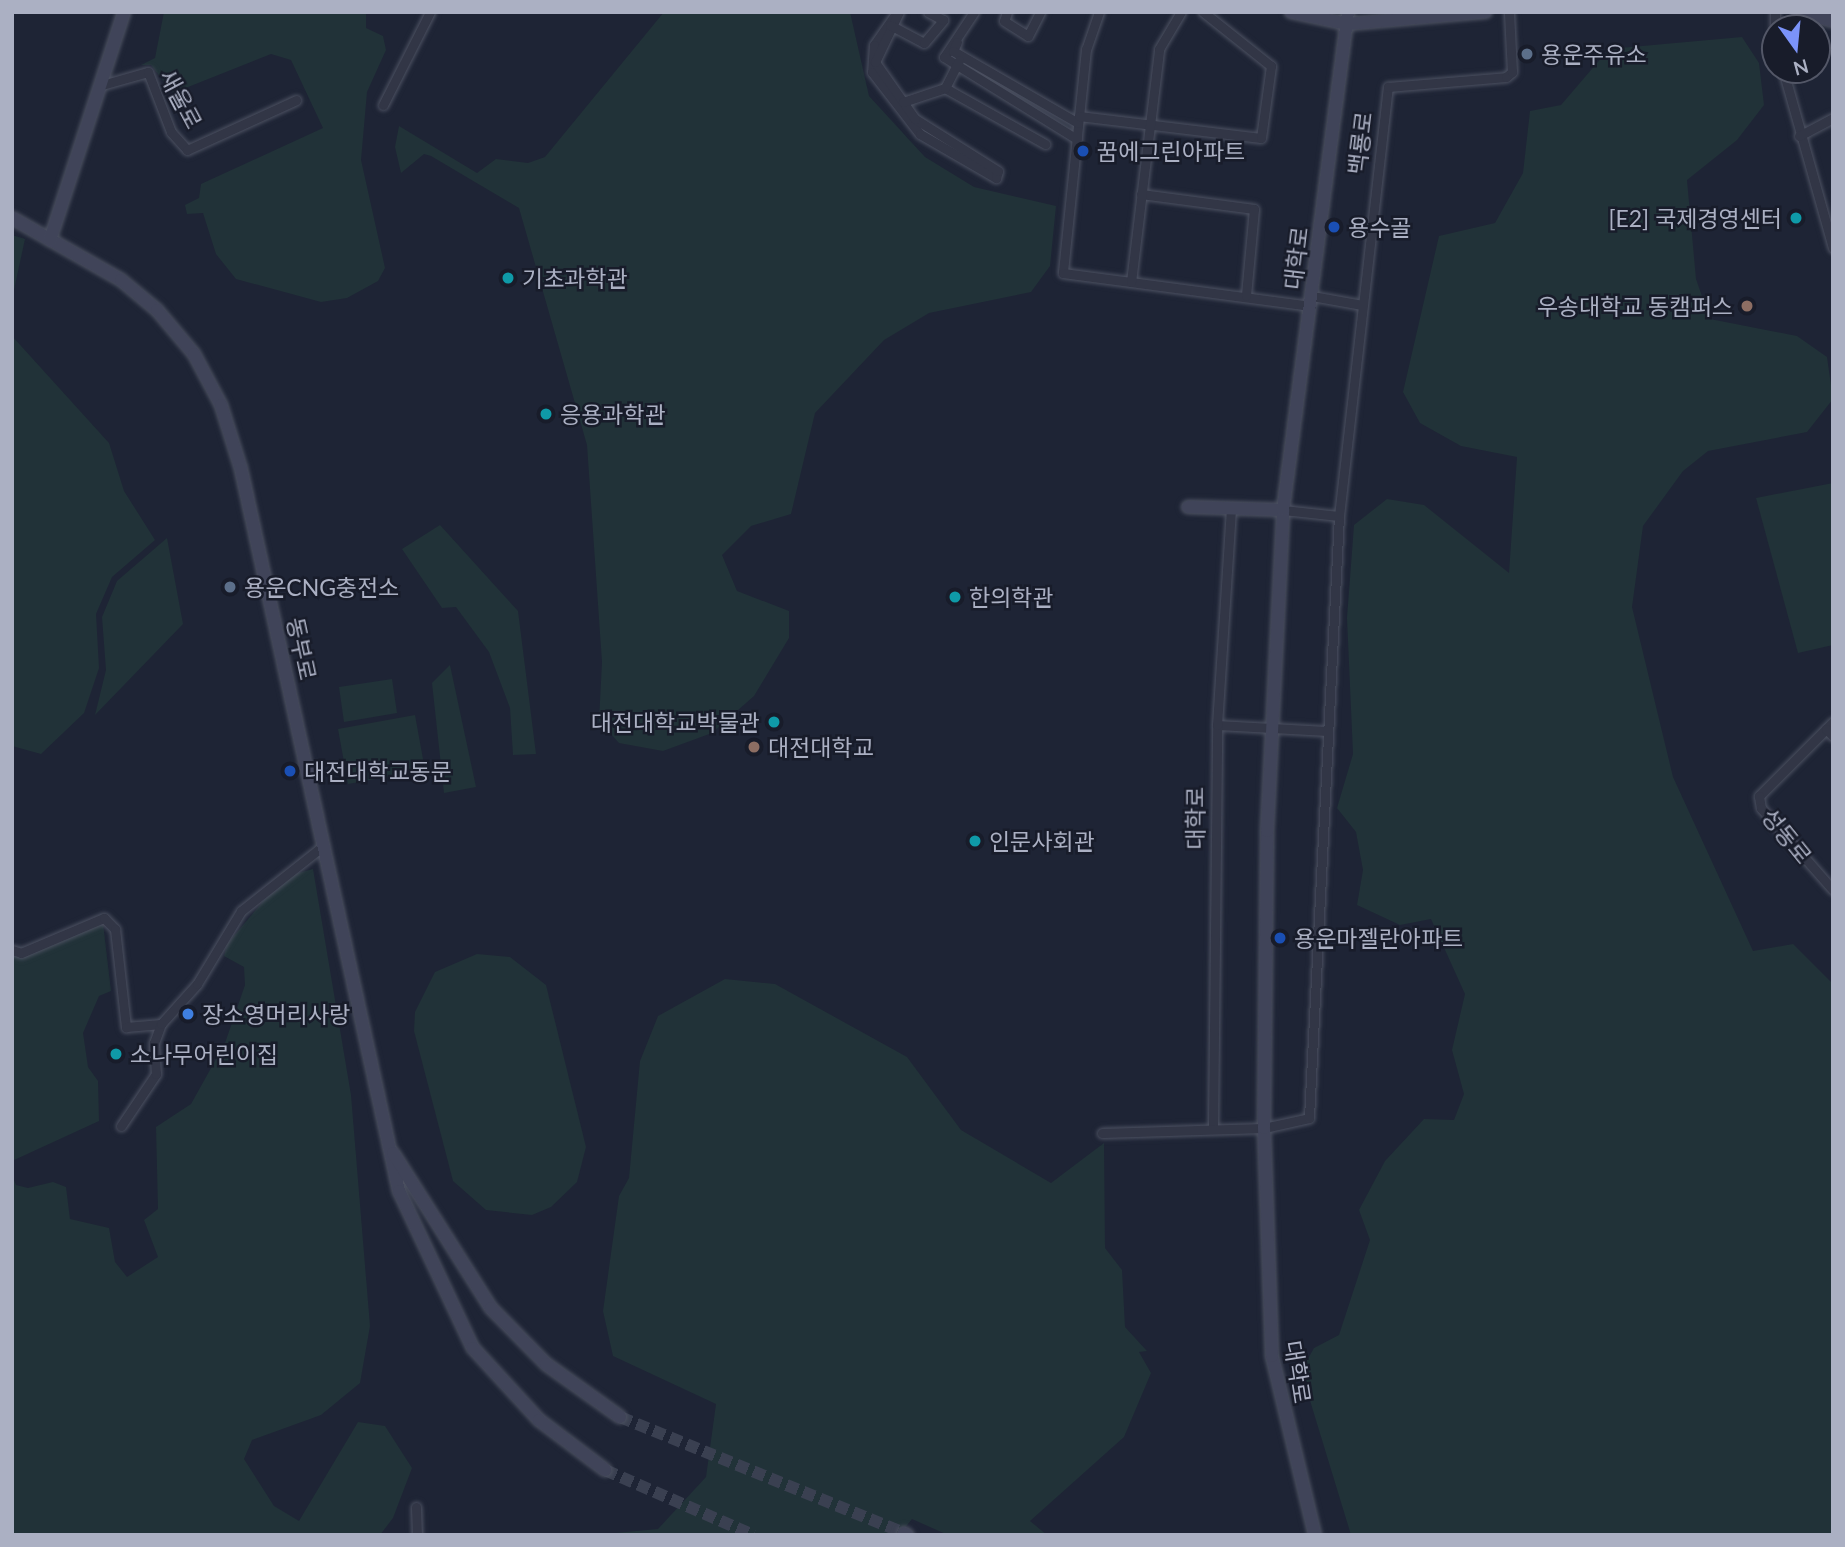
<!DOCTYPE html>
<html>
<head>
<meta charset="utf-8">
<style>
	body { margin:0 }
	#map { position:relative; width:1845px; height:1547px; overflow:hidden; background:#1e2435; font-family:Lato,"Noto Sans KR",sans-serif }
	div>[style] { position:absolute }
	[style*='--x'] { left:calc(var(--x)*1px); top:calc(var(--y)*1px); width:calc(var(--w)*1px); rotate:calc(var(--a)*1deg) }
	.green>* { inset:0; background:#213238 }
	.secondary-tunnel>* { height:12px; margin-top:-6px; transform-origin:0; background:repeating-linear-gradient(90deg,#3a4051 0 12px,transparent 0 18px) }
	.roads { filter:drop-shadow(0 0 2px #4c5161) drop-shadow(0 0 2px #4c5161) }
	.street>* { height:9px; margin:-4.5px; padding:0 4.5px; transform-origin:4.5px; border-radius:4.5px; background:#323646 }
	.secondary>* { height:12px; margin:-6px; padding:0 6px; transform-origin:6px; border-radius:6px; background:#404459 }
	.dots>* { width:19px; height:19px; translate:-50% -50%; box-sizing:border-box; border:4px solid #181c2a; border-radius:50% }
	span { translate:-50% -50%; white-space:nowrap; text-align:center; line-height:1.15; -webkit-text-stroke:5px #181c2a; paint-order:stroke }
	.poi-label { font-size:23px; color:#abb0c3 }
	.left { translate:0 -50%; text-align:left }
	.right { translate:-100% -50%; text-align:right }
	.street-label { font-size:23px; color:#abb0c3 }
	.frame { position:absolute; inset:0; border:14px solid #abb0c3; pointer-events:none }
	.north { position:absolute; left:1761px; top:14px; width:70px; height:70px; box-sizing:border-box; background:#181c2a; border:2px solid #535767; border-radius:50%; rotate:165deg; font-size:19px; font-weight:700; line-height:28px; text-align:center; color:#abb0c3 }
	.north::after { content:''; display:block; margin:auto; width:24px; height:32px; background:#7b93f9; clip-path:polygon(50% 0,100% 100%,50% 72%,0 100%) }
</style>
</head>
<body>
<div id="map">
	<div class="green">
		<i style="clip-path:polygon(164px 12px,366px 12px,366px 28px,383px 36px,386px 50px,367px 92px,361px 160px,385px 268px,378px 281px,347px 298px,321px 302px,236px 279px,216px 254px,203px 213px,187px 214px,185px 205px,199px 198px,201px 184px,323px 128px,291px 60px,271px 54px,173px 93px,151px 65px,141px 65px,155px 58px)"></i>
		<i style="clip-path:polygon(664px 12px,850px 12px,869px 96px,925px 157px,974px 187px,1056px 206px,1050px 266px,1031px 292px,929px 313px,884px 340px,815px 413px,791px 514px,751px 526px,722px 555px,737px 591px,789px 611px,789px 638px,754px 696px,712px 733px,663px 751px,619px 743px,599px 721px,602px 662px,587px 445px,519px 208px,431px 156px,424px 154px,401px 173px,395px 147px,399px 126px,477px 173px,496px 159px,528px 163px,545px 157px)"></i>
		<i style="clip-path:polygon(1742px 37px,1759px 63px,1764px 105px,1737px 140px,1687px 180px,1696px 279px,1710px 319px,1797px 336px,1827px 357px,1833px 399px,1807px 432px,1708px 451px,1683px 471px,1643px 526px,1632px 607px,1673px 777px,1753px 951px,1793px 944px,1833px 984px,1833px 1535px,1351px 1535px,1301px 1371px,1314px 1348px,1339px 1335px,1370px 1240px,1359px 1210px,1385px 1161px,1424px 1119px,1454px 1120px,1464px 1094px,1452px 1050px,1465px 994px,1431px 919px,1400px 925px,1357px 905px,1363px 870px,1356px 832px,1337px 808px,1353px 754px,1347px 618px,1354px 525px,1387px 499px,1424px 505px,1509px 573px,1517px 457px,1461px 446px,1420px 423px,1403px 392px,1439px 236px,1495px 223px,1523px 173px,1530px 111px,1561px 105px,1609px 49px)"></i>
		<i style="clip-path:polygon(12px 235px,25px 239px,12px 299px)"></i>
		<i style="clip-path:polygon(12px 336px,109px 443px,124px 491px,155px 540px,112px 577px,96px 614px,99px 668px,84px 713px,41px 754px,12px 746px)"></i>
		<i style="clip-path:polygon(1833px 483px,1833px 645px,1798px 653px,1756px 498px)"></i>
		<i style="clip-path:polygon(440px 525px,518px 611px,536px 754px,513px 755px,510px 708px,489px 652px,456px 607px,442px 608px,402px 549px)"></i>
		<i style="clip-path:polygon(167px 538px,183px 624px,95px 715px,106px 670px,102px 617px,117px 581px)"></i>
		<i style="clip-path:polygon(450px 665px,476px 787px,444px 793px,432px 683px)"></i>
		<i style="clip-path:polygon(392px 679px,397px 713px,344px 722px,339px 687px)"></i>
		<i style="clip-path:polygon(415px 715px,425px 770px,348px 784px,338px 729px)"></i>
		<i style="clip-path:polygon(313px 869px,351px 1095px,370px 1326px,360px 1383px,321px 1415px,252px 1440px,244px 1459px,274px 1506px,299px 1521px,358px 1422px,385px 1426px,412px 1468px,393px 1518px,380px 1535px,12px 1535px,12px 1175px,16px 1185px,28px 1188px,53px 1182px,66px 1187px,70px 1219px,109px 1228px,115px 1262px,127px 1277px,158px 1257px,144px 1220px,158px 1209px,156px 1127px,191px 1104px,225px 1043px,245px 985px,244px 967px,224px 956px,227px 944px,265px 899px,295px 874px)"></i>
		<i style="clip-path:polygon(103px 923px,111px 991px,99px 996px,83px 1033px,88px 1067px,98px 1081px,99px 1121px,12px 1161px,12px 957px)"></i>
		<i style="clip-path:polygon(477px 954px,510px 957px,546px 985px,586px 1147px,577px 1182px,551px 1207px,532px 1215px,486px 1210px,453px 1181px,414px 1031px,415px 1012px,435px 972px)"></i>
		<i style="clip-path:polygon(725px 979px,775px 984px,907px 1057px,961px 1130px,1051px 1183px,1104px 1143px,1105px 1248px,1122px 1270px,1125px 1327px,1147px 1351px,1139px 1352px,1151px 1373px,1124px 1437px,1030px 1521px,1047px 1535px,948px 1535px,912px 1519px,899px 1535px,594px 1535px,658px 1529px,706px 1477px,716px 1404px,613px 1356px,603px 1311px,619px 1196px,629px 1178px,640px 1061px,658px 1016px)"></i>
	</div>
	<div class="secondary-tunnel">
		<i style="--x:620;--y:1417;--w:307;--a:22.2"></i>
		<i style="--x:605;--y:1470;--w:162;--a:23.7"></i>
	</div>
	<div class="roads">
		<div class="street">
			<i style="--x:897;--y:12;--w:40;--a:124.9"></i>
			<i style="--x:874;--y:45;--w:27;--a:94"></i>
			<i style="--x:872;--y:72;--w:78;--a:52.3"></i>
			<i style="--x:920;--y:134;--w:88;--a:30.1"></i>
			<i style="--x:996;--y:178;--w:7;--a:-74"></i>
			<i style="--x:998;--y:171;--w:98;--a:-147.9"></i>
			<i style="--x:915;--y:119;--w:70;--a:-125.1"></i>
			<i style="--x:875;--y:62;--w:55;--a:-64.4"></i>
			<i style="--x:974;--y:12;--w:54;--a:123.7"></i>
			<i style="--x:944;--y:57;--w:156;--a:31.7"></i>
			<i style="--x:1007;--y:12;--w:9;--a:108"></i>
			<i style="--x:1004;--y:21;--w:28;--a:32"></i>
			<i style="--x:1028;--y:36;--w:27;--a:-63"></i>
			<i style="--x:1099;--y:12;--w:39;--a:109"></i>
			<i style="--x:1086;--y:49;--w:225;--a:95.9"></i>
			<i style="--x:1063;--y:273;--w:250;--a:7.6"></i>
			<i style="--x:1775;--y:12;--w:24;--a:90"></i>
			<i style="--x:890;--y:25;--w:38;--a:28"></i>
			<i style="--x:924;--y:43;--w:30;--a:-50"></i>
			<i style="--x:943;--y:20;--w:17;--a:-152"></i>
			<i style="--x:957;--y:42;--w:10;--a:114"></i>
			<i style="--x:953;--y:51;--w:144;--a:29.9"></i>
			<i style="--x:1783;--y:70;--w:185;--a:74.3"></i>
			<i style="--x:102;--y:85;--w:48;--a:-15.8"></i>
			<i style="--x:148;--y:72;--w:64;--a:69"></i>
			<i style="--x:171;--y:132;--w:24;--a:48"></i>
			<i style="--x:187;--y:150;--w:120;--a:-24.6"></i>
			<i style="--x:945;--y:88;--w:115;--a:29.2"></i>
			<i style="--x:903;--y:102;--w:44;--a:-18.4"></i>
			<i style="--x:945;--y:88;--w:31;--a:-63"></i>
			<i style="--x:383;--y:105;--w:104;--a:-63.2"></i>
			<i style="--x:1079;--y:116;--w:183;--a:6.9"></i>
			<i style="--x:1261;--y:138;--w:73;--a:-82.1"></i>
			<i style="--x:1271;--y:66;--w:87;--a:-141.5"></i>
			<i style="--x:1799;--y:136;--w:38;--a:-28"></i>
			<i style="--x:1141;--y:194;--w:114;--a:7.6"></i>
			<i style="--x:1254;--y:209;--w:87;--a:95.3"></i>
			<i style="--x:1131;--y:282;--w:235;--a:-83.1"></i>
			<i style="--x:1159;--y:49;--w:43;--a:-59.3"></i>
			<i style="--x:1312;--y:296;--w:51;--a:10.2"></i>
			<i style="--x:1283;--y:510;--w:56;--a:6.1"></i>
			<i style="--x:1833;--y:722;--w:105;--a:135"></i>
			<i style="--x:1759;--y:796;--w:12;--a:81"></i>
			<i style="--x:1761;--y:808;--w:109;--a:48.7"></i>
			<i style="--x:1217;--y:725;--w:110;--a:3.1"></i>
			<i style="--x:1826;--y:729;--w:10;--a:45"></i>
			<i style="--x:12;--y:950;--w:9;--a:18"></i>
			<i style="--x:21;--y:953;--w:90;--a:-22.9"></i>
			<i style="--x:104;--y:918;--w:16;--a:45"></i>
			<i style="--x:115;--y:929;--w:99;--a:83.6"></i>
			<i style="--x:126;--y:1027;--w:35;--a:-5"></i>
			<i style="--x:121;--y:1126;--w:63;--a:-56.1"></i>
			<i style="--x:156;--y:1074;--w:31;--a:-94"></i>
			<i style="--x:154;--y:1043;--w:20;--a:-70"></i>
			<i style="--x:161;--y:1024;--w:54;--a:-48"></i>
			<i style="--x:197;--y:984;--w:85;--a:-58.9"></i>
			<i style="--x:241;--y:911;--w:105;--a:-38.4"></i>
			<i style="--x:1213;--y:1128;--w:403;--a:-89.4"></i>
			<i style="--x:1217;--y:725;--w:217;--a:-86.3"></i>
			<i style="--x:1102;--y:1133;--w:162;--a:-1.8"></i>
			<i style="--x:1264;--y:1128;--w:46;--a:-12.5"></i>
			<i style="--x:1309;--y:1118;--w:603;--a:-87.15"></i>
			<i style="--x:1339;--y:516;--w:432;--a:-83.5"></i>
			<i style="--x:1388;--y:87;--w:118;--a:-4.8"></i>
			<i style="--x:1506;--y:77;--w:8;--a:-40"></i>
			<i style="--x:1512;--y:72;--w:60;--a:-92.9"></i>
			<i style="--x:416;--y:1507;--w:28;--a:88"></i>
		</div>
		<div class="secondary">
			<i style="--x:1291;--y:12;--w:57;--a:12.1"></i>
			<i style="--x:1347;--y:24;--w:139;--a:-5"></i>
			<i style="--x:1799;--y:12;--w:35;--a:15"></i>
			<i style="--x:12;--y:218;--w:125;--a:29.6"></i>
			<i style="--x:121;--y:280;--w:47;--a:39.8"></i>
			<i style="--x:157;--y:310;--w:57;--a:49.9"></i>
			<i style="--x:194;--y:354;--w:58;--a:62.1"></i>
			<i style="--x:221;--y:405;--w:67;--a:72.6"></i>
			<i style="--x:241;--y:469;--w:739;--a:77.66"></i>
			<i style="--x:399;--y:1191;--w:174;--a:64.8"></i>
			<i style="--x:473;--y:1348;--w:98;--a:47.5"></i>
			<i style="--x:539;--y:1420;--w:83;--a:37.1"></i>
			<i style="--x:50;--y:240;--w:240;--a:-72"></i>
			<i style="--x:1188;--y:507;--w:95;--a:1.8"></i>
			<i style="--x:393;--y:1153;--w:183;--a:57.7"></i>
			<i style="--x:491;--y:1308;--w:78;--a:45.5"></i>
			<i style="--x:546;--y:1364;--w:91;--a:35.6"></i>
			<i style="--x:904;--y:1533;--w:4;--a:34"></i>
			<i style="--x:1315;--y:1535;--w:184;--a:-103.5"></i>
			<i style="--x:1272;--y:1356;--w:228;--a:-92"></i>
			<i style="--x:1264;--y:1128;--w:297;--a:-89.4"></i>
			<i style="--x:1267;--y:831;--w:321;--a:-87.1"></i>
			<i style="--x:1283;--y:510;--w:502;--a:-82.56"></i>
		</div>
	</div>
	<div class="dots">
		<i style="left:1527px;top:54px;background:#5c6f8a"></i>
		<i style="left:1083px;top:151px;background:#1a4fb4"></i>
		<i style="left:1796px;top:218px;background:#0f9aa8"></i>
		<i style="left:1334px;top:227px;background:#1a4fb4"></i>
		<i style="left:508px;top:278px;background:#0f9aa8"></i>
		<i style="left:1747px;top:306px;background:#8d6e63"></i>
		<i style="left:546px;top:414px;background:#0f9aa8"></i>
		<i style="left:230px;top:587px;background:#5c6f8a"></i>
		<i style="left:955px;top:597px;background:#0f9aa8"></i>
		<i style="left:774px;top:722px;background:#0f9aa8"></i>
		<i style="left:754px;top:747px;background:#8d6e63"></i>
		<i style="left:290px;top:771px;background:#1a4fb4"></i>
		<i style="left:975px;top:841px;background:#0f9aa8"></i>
		<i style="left:1280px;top:938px;background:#1a4fb4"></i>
		<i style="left:188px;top:1014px;background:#3f7fe0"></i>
		<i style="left:116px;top:1054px;background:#0f9aa8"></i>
	</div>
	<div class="poi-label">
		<span class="left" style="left:1541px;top:54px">용운주유소</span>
		<span class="left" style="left:1097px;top:151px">꿈에그린아파트</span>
		<span class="right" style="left:1782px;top:218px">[E2] 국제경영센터</span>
		<span class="left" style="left:1348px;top:227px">용수골</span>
		<span class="left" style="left:522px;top:278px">기초과학관</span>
		<span class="right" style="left:1733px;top:306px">우송대학교 동캠퍼스</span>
		<span class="left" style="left:560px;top:414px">응용과학관</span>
		<span class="left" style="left:244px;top:587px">용운CNG충전소</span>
		<span class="left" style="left:969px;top:597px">한의학관</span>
		<span class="right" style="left:760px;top:722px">대전대학교박물관</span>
		<span class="left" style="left:768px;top:747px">대전대학교</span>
		<span class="left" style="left:304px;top:771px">대전대학교동문</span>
		<span class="left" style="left:989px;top:841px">인문사회관</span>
		<span class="left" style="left:1294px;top:938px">용운마젤란아파트</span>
		<span class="left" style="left:202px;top:1014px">장소영머리사랑</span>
		<span class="left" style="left:130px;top:1054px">소나무어린이집</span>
	</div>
	<div class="street-label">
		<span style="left:181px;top:99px;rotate:62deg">새울로</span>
		<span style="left:1360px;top:143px;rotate:-83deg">백룡로</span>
		<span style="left:1296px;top:258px;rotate:-83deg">대학로</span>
		<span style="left:302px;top:649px;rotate:78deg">동부로</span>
		<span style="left:1195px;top:818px;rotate:-90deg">대학로</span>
		<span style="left:1787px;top:836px;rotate:51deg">성동로</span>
		<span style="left:1298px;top:1372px;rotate:81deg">대학로</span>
	</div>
	<div class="frame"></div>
	<div class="north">N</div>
</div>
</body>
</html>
